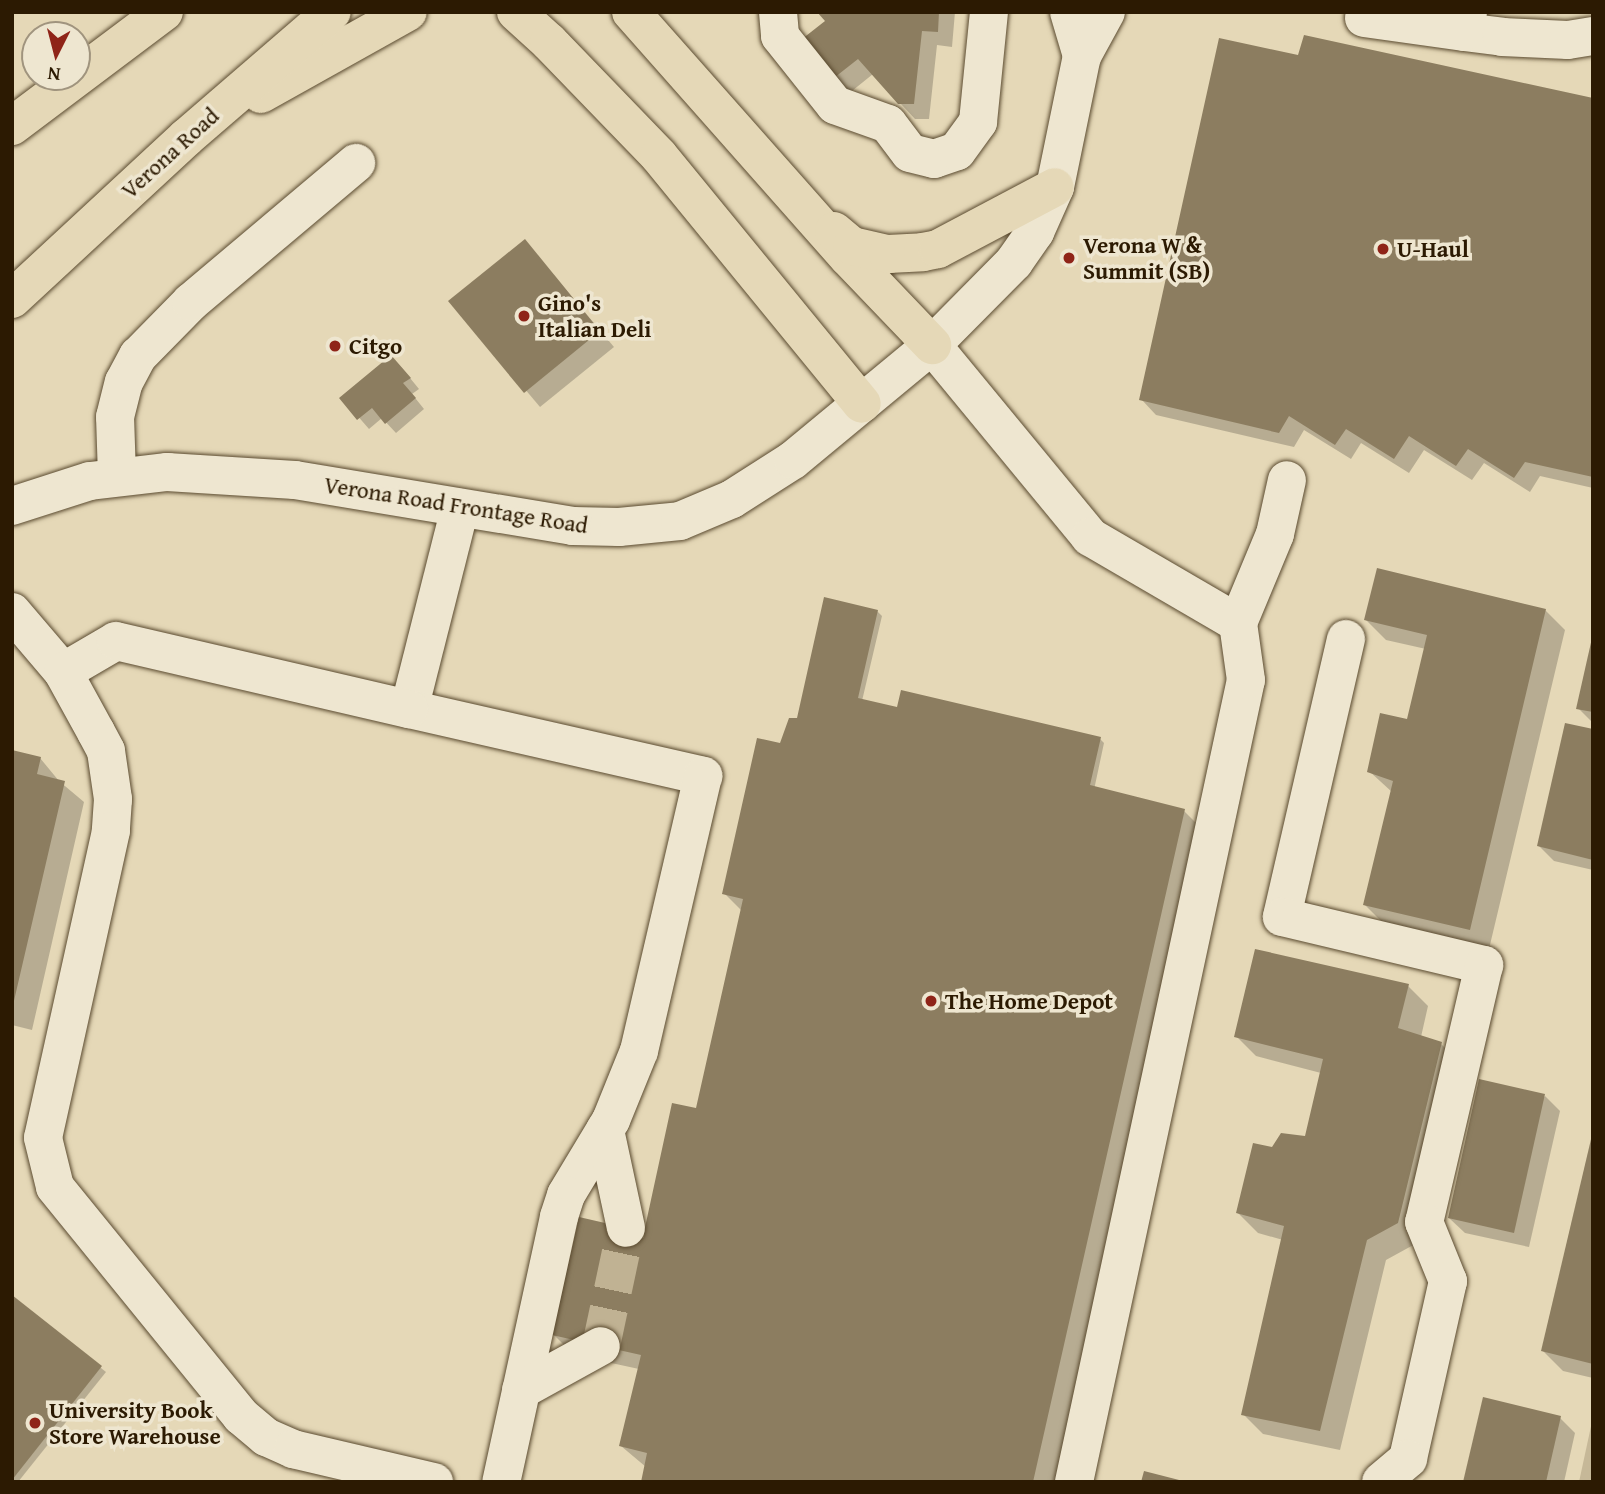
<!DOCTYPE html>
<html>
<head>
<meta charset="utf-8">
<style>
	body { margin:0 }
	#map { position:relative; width:1605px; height:1494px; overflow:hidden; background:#e5d8b7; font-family:"Gentium Book Plus",serif }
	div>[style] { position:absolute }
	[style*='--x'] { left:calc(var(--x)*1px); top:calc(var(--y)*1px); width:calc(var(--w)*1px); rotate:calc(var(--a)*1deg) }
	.green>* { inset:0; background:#c6b898 }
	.shadow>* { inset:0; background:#0003 }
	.building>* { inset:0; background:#8c7d60 }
	.minor-tunnel>* { height:38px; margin-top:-19px; transform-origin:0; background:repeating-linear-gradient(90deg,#c0b293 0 38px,transparent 0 57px) }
	.roads { filter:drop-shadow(0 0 2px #5a4a2f) drop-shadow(0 0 2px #5a4a2f) }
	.minor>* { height:38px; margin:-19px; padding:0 19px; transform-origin:19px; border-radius:19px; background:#eee6d0 }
	.highway>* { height:38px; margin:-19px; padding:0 19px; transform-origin:19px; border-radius:19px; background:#e5d8b7 }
	.dots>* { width:19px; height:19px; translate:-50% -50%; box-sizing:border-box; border:4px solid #eee6d0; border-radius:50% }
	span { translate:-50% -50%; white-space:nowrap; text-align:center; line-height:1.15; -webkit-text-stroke:7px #eee6d0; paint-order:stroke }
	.street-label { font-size:23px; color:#2c1a02 }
	.poi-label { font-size:23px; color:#2c1a02; font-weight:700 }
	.left { translate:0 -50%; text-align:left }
	.frame { position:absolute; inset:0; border:14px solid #2c1a02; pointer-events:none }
	.north { position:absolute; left:21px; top:21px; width:70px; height:70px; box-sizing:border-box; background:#eee6d0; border:2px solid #a0947e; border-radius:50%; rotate:186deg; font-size:19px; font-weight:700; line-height:28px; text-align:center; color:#2c1a02 }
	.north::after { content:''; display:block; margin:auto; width:24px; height:32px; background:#8f2418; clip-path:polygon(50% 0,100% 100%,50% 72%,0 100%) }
</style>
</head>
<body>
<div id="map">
	<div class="green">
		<i style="clip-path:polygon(1593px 1417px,1593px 1482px,1579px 1482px)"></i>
	</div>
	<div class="shadow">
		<i style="clip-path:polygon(820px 12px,955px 12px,952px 47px,937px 45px,929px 119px,915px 119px,873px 74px,847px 95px,832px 80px,827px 21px)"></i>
		<i style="clip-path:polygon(1299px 57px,1593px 100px,1593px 488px,1540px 476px,1530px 492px,1484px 463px,1472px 480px,1424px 450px,1409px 473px,1361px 443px,1351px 459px,1304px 430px,1294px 447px,1156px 415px,1141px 399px)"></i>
		<i style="clip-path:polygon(525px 241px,614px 347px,540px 407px,451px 301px)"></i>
		<i style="clip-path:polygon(401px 367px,419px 389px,412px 394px,424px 409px,396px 433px,382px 418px,369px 429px,342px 398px)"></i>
		<i style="clip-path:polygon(1545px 610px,1565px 630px,1489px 949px,1385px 925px,1365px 905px,1392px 792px,1369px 771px,1409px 721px,1426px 649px,1386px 640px,1366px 620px)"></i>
		<i style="clip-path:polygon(877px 611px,882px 616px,862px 701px,899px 709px,1100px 739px,1104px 743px,1094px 790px,1184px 811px,1204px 831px,1057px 1482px,643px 1482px,646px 1467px,621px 1446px,639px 1369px,574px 1355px,554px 1335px,645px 1234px,698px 1110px,742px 911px,724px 893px,781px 745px,805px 724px)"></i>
		<i style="clip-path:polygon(1593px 641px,1593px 723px,1578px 708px)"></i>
		<i style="clip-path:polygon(1593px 731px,1593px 870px,1554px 861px,1538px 845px)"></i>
		<i style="clip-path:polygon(12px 752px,40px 758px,59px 781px,84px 802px,32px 1030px,12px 1025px)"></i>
		<i style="clip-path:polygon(1408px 986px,1428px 1006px,1421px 1037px,1441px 1044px,1462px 1064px,1417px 1243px,1386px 1260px,1340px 1450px,1263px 1434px,1243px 1414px,1283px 1240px,1258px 1233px,1238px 1213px,1273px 1149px,1307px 1138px,1321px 1073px,1256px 1056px,1236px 1036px)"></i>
		<i style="clip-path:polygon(1545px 1096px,1560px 1111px,1529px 1247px,1465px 1233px,1449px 1218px)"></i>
		<i style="clip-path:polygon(1593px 1139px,1593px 1378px,1563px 1371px,1543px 1351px)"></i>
		<i style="clip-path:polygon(12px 1297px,106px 1372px,18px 1482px,12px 1482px)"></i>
		<i style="clip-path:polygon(1560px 1418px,1575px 1433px,1564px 1482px,1465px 1482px)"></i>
	</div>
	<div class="building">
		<i style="clip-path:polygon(817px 12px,939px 12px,938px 32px,922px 31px,914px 104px,898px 104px,858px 59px,830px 81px,797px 43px,825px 21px)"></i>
		<i style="clip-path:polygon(1304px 35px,1593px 98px,1593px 477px,1525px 462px,1514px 478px,1468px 449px,1456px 466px,1409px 436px,1394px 459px,1346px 429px,1335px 445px,1289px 416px,1279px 433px,1139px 400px,1219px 38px,1298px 55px)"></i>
		<i style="clip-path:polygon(525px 239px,600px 331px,524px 393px,448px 301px)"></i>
		<i style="clip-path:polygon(391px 355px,411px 378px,403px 383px,416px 398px,385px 424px,372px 408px,357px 420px,339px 398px)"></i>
		<i style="clip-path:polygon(1377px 568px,1546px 609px,1470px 930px,1363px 905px,1393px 781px,1367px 772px,1380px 713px,1407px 719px,1427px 635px,1364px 620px)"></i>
		<i style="clip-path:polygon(824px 597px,878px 610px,858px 698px,897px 707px,901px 690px,1101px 737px,1090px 785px,1185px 809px,1033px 1482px,641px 1482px,647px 1453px,619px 1446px,641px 1355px,552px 1335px,579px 1217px,644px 1232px,672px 1103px,696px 1108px,743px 899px,722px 894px,757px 738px,780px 743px,789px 718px,797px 718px)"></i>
		<i style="clip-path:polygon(1592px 638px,1593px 638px,1593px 712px,1576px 709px)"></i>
		<i style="clip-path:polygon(1565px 723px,1593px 729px,1593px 860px,1537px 846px)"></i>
		<i style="clip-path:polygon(12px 750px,41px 757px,37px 774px,65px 781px,13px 1005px)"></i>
		<i style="clip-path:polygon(1255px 949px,1409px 984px,1398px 1028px,1442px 1042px,1398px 1223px,1367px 1240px,1320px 1431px,1241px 1415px,1284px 1226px,1236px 1213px,1253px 1143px,1272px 1147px,1281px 1133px,1305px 1136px,1323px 1059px,1234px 1037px)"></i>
		<i style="clip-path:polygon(1479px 1079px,1545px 1094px,1514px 1233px,1448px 1218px)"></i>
		<i style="clip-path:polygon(1592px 1135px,1593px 1135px,1593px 1364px,1541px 1351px)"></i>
		<i style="clip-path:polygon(12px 1295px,102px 1366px,12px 1480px)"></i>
		<i style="clip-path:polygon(1483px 1397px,1561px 1416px,1546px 1482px,1463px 1482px)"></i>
		<i style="clip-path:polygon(1144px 1471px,1183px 1481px,1183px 1482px,1141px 1482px)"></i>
	</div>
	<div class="minor-tunnel">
		<i style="--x:601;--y:1346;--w:121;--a:-78"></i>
	</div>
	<div class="roads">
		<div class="minor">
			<i style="--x:778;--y:12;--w:24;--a:85"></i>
			<i style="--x:780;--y:36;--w:88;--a:51.4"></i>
			<i style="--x:835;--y:105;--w:56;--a:19.7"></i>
			<i style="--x:888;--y:124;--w:36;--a:53"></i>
			<i style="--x:910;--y:153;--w:25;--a:14"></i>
			<i style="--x:934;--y:159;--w:24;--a:-19"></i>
			<i style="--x:957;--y:151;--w:36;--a:-54"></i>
			<i style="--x:978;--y:122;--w:111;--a:-84.3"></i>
			<i style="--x:1069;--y:12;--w:46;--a:73.5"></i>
			<i style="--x:1468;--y:12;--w:20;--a:101"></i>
			<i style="--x:1464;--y:32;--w:38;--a:7"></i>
			<i style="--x:1502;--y:37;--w:66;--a:2.6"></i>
			<i style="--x:1568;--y:40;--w:25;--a:-9"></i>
			<i style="--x:1364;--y:18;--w:101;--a:8"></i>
			<i style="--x:932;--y:345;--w:249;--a:50.5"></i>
			<i style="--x:1090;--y:537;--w:171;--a:30.2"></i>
			<i style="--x:117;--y:476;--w:59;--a:-91.9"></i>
			<i style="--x:115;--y:417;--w:36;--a:-76"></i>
			<i style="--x:124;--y:382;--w:30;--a:-62"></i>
			<i style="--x:138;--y:356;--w:76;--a:-45.5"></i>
			<i style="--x:191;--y:302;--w:216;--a:-40.1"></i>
			<i style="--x:12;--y:506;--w:82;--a:-17.8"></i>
			<i style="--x:90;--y:481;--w:78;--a:-6.7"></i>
			<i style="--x:167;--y:472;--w:128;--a:3.6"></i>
			<i style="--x:295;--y:480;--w:282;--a:9.4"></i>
			<i style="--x:573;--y:526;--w:46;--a:1.2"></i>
			<i style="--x:619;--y:527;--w:61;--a:-5.6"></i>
			<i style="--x:680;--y:521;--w:56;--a:-22.9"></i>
			<i style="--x:732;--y:499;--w:72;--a:-32.6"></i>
			<i style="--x:793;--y:460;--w:180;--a:-39.6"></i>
			<i style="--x:932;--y:345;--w:117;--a:-45.3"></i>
			<i style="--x:1014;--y:262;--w:37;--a:-55"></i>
			<i style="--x:1035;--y:232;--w:49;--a:-66"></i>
			<i style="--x:1055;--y:187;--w:134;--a:-78.4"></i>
			<i style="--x:1082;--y:56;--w:50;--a:-61.4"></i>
			<i style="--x:460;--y:508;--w:207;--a:104.2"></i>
			<i style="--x:409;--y:709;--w:302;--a:12.8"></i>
			<i style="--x:703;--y:776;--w:282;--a:103.1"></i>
			<i style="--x:639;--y:1051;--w:74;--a:112.1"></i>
			<i style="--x:611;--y:1120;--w:87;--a:121"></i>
			<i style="--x:566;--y:1195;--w:23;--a:108"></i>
			<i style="--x:559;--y:1217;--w:271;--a:102.3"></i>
			<i style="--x:12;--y:612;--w:79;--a:49.6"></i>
			<i style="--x:63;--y:672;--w:68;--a:61.2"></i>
			<i style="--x:96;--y:732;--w:21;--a:62"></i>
			<i style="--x:106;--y:751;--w:49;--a:81.7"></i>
			<i style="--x:113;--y:799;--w:32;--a:94"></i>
			<i style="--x:111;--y:831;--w:314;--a:102.5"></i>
			<i style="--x:43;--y:1138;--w:50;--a:76.2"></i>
			<i style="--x:55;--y:1187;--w:295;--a:50.9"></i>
			<i style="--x:241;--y:1416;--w:33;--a:40"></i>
			<i style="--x:266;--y:1437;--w:30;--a:24"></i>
			<i style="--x:293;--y:1449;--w:145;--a:13.2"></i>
			<i style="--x:1346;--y:639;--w:285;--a:103"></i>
			<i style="--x:1282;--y:917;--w:208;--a:13.4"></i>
			<i style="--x:1484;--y:965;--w:264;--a:103.1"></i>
			<i style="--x:1424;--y:1222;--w:64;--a:67.9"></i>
			<i style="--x:1448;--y:1281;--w:182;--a:102.7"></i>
			<i style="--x:1408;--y:1459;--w:35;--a:140"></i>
			<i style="--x:63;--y:672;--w:61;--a:-30.3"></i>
			<i style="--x:116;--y:641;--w:301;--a:13.1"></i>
			<i style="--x:605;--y:1130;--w:100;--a:77.9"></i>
			<i style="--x:521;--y:1390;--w:91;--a:-28.8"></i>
			<i style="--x:1074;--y:1482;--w:820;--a:-77.9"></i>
			<i style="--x:1246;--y:680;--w:58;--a:-98"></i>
			<i style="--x:1238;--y:623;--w:96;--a:-67.4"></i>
			<i style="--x:1275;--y:534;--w:55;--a:-77.5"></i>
		</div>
		<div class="highway">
			<i style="--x:516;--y:12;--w:45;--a:42.3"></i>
			<i style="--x:549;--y:42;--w:158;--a:46"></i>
			<i style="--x:659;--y:156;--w:320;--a:50.7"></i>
			<i style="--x:631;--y:12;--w:327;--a:48.5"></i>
			<i style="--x:848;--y:257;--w:122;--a:46.3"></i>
			<i style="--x:261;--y:94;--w:168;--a:-29.2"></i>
			<i style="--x:12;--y:126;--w:190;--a:-36.9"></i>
			<i style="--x:834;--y:231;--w:23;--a:40"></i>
			<i style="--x:852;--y:246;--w:37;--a:13"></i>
			<i style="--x:888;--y:254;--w:35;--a:-3"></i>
			<i style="--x:923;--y:252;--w:15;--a:-11"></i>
			<i style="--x:938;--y:249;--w:132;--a:-27.9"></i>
			<i style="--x:12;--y:299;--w:238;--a:-42.8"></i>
			<i style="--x:187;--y:137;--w:191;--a:-40.8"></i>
		</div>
	</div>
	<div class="dots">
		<i style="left:1383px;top:249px;background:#8f2418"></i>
		<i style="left:1069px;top:258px;background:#8f2418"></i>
		<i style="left:524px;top:316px;background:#8f2418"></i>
		<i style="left:335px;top:346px;background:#8f2418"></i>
		<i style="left:931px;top:1001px;background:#8f2418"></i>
		<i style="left:35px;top:1423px;background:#8f2418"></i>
	</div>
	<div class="street-label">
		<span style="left:170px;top:153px;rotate:-42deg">Verona Road</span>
		<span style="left:456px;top:505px;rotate:9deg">Verona Road Frontage Road</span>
	</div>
	<div class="poi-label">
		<span class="left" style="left:1083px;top:258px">Verona W &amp;<br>Summit (SB)</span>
		<span class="left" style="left:1397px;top:249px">U-Haul</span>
		<span class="left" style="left:538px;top:316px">Gino's<br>Italian Deli</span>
		<span class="left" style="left:349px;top:346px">Citgo</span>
		<span class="left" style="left:945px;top:1001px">The Home Depot</span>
		<span class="left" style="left:49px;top:1423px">University Book<br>Store Warehouse</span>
	</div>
	<div class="frame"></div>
	<div class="north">N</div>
</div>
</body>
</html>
